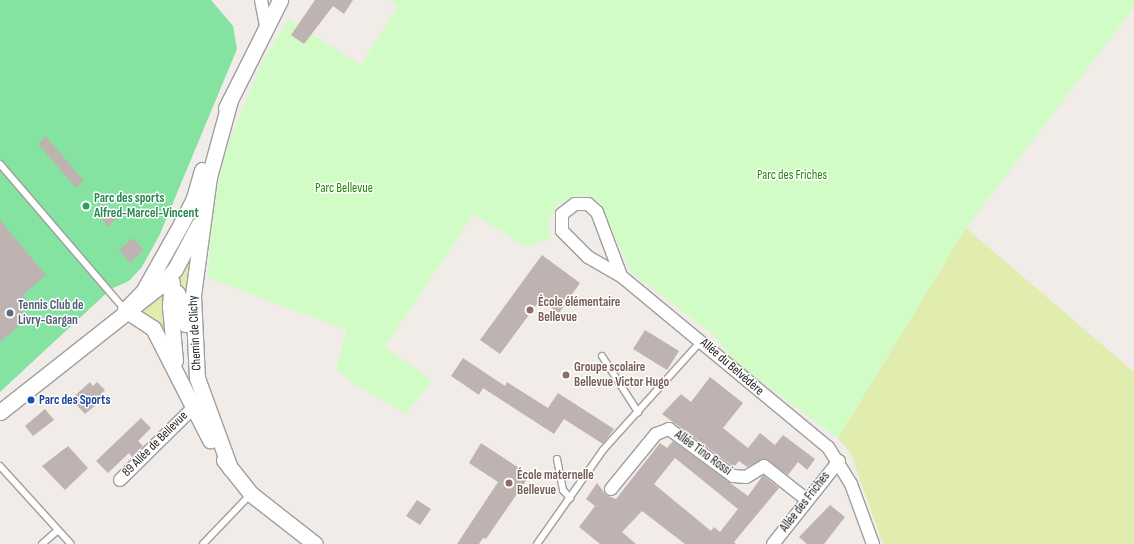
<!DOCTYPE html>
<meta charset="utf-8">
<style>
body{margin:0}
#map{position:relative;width:1134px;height:544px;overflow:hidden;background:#f2ece9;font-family:"Sofia Sans Condensed",sans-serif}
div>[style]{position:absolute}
.grass>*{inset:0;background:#e0edae}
.park>*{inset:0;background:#d2fcc6}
.pitch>*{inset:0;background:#85e3a2}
.building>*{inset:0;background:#bfb3b1}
.roads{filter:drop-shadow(1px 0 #9f9f9f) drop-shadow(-1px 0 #9f9f9f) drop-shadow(0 1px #9f9f9f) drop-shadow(0 -1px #9f9f9f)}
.service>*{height:6px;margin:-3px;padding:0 3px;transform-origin:3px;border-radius:3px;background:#fff}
.minor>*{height:12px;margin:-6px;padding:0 6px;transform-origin:6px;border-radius:6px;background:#fff}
.tertiary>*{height:15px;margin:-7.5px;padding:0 7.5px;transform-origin:7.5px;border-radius:7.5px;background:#fff}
.dots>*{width:11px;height:11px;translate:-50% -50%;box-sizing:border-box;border:2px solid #fff;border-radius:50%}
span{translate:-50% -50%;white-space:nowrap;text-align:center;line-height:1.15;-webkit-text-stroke:3px #fff;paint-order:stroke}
.park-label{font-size:13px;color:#248808}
.leisure-label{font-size:13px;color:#27864d;font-weight:700}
.left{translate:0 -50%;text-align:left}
.education-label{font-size:13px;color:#785e54;font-weight:700}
.service-label{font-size:13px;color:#4e5e75;font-weight:700}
.street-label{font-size:13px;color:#222}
.transit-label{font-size:13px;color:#164399;font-weight:700}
</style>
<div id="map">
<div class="grass">
<div style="clip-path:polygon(966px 228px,1134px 372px,1134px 544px,883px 544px,851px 454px,838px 438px)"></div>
<div style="clip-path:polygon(183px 260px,190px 262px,189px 300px,175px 287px)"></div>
<div style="clip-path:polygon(159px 293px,165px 296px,165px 343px,141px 313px,141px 307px)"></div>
</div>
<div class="park">
<div style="clip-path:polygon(391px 0,1134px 0,1134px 8px,966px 228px,838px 438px,739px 366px,712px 334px,632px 273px,599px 202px,581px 194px,559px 203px,547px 224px,552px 238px,525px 247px,474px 214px,385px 347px,432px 380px,406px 414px,355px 385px,336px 369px,346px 330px,208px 278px,212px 211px,227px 146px,260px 66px,288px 19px,361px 65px,398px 5px)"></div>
</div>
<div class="pitch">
<div style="clip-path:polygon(0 0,211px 0,233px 26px,237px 49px,160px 234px,142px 267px,129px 281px,111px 289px,0 392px)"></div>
</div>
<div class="building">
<div style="clip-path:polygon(315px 0,353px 0,344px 14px,333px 6px,304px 44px,291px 35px)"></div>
<div style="clip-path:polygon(46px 136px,84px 181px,76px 188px,38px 144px)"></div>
<div style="clip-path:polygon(103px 203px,116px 219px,108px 227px,95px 211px)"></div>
<div style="clip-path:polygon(0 220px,46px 275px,23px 295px,29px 304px,22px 310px,28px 318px,0 342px)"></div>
<div style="clip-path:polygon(133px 238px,144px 250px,130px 263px,119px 250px)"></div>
<div style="clip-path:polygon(542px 255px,580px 283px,559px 313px,540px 300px,500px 354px,480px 340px)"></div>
<div style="clip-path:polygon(645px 330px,679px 351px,667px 370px,633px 349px)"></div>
<div style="clip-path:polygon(463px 358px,505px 386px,507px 382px,548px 408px,558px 393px,614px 429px,603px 444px,564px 419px,554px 434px,483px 388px,479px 395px,451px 376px)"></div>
<div style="clip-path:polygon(710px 377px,743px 403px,723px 428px,748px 448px,760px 433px,775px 445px,783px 435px,815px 459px,807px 470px,798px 462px,788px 475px,764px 459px,747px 467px,739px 461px,734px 467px,662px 414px,681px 394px,691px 402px)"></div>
<div style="clip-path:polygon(90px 382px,93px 386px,97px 382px,105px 390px,101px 394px,104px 398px,85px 414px,71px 399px)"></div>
<div style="clip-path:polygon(45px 409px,54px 420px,33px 436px,25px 426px)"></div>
<div style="clip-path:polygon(141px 418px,151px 428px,138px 441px,143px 446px,132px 457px,129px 453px,108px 473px,96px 461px)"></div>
<div style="clip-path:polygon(evenodd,673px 441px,748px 496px,763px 475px,779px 488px,734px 542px,736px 544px,685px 544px,642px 511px,622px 532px,636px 544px,600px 544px,579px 527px,595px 506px,586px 499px,597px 483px,606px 495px,616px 499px,660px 443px,667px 448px,673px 441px,675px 458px,738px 509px,720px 532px,714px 527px,711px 531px,654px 484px,675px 458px)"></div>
<div style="clip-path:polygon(481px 443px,530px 475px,486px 539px,483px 538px,479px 544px,457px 544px,498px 482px,469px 463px)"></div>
<div style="clip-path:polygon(68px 446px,88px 468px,65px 490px,42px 466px)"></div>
<div style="clip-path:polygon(417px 500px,431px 509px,420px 525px,406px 516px)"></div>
<div style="clip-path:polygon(830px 505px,845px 517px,824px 544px,807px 544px,799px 537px)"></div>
</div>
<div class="roads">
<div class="service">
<div style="left:0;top:164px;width:192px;rotate:49.4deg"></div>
<div style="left:602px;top:356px;width:67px;rotate:57.3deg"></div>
<div style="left:557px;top:459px;width:32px;rotate:79deg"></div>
<div style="left:563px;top:490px;width:11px;rotate:49deg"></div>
<div style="left:0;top:466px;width:105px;rotate:47.7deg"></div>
<div style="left:42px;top:544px;width:20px;rotate:-41deg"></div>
<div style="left:203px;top:544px;width:69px;rotate:-46.2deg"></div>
<div style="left:537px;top:544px;width:115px;rotate:-54.9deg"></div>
<div style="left:603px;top:450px;width:148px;rotate:-48deg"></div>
</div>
<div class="minor">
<div style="left:261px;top:0;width:25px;rotate:79deg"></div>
<div style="left:575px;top:204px;width:13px"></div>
<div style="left:588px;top:204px;width:12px;rotate:42deg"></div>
<div style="left:597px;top:212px;width:68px;rotate:69.4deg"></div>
<div style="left:621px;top:276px;width:38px;rotate:-150deg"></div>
<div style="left:588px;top:257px;width:37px;rotate:-135deg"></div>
<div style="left:562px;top:231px;width:17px;rotate:-90deg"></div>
<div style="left:562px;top:214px;width:16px;rotate:-38deg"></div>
<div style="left:621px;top:276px;width:268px;rotate:39.6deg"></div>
<div style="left:828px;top:447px;width:44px;rotate:58.1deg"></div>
<div style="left:851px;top:484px;width:64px;rotate:69.9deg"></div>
<div style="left:120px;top:480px;width:101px;rotate:-44.6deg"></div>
<div style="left:611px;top:489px;width:71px;rotate:-50.7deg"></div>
<div style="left:656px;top:434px;width:14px;rotate:-21deg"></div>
<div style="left:669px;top:429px;width:79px;rotate:36.3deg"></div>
<div style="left:733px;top:476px;width:13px;rotate:4deg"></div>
<div style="left:746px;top:477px;width:21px;rotate:-31deg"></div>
<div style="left:764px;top:466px;width:55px;rotate:38.3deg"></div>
<div style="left:773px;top:544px;width:106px;rotate:-51.5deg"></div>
</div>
<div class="tertiary">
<div style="left:226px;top:108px;width:121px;rotate:-63.4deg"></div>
<div style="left:172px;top:282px;width:24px;rotate:95deg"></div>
<div style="left:170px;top:306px;width:55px;rotate:84.8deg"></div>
<div style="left:153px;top:287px;width:9px;rotate:-18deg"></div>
<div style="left:162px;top:284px;width:17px;rotate:31deg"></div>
<div style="left:177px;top:293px;width:21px;rotate:67deg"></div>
<div style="left:185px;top:312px;width:12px;rotate:90deg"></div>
<div style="left:125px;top:310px;width:28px;rotate:-46deg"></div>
<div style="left:144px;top:290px;width:76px;rotate:-60.7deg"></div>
<div style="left:181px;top:224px;width:29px;rotate:-63deg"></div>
<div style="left:194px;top:198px;width:29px;rotate:-74deg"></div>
<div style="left:125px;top:310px;width:33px;rotate:33deg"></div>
<div style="left:153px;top:328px;width:126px;rotate:63deg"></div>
<div style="left:0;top:412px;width:206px;rotate:-38.3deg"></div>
<div style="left:162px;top:284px;width:20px;rotate:-49deg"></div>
<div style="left:175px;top:269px;width:51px;rotate:-61.9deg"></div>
<div style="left:224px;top:460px;width:43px;rotate:51.5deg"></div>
<div style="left:251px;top:494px;width:81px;rotate:38deg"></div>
<div style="left:230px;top:468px;width:96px;rotate:-110.1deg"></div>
<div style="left:197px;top:378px;width:83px;rotate:-92.8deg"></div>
<div style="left:193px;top:295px;width:119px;rotate:-82.3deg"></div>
<div style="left:209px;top:177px;width:80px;rotate:-74.7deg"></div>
</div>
</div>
<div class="dots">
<div style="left:86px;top:206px;background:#2e9e5b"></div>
<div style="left:530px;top:310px;background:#8d6e63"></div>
<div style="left:10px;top:313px;background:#5c6f8a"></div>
<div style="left:566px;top:375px;background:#8d6e63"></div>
<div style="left:31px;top:400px;background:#1a4fb4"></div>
<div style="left:509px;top:483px;background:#8d6e63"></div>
</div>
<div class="park-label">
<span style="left:792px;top:175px">Parc des Friches</span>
<span style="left:344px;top:188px">Parc Bellevue</span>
</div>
<div class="leisure-label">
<span class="left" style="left:94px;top:206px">Parc des sports<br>Alfred-Marcel-Vincent</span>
</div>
<div class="education-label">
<span class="left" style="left:538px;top:310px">École élémentaire<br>Bellevue</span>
<span class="left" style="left:574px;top:375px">Groupe scolaire<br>Bellevue Victor Hugo</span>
<span class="left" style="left:517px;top:483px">École maternelle<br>Bellevue</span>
</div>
<div class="service-label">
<span class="left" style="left:18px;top:313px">Tennis Club de<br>Livry-Gargan</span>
</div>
<div class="street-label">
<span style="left:195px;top:333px;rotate:-93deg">Chemin de Clichy</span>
<span style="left:732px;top:367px;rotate:41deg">Allée du Belvédère</span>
<span style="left:155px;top:444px;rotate:-45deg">89 Allée de Bellevue</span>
<span style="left:703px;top:453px;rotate:36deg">Allée Tino Rossi</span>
<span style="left:805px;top:502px;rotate:-52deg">Allée des Friches</span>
</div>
<div class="transit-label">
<span class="left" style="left:39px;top:400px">Parc des Sports</span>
</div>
</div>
